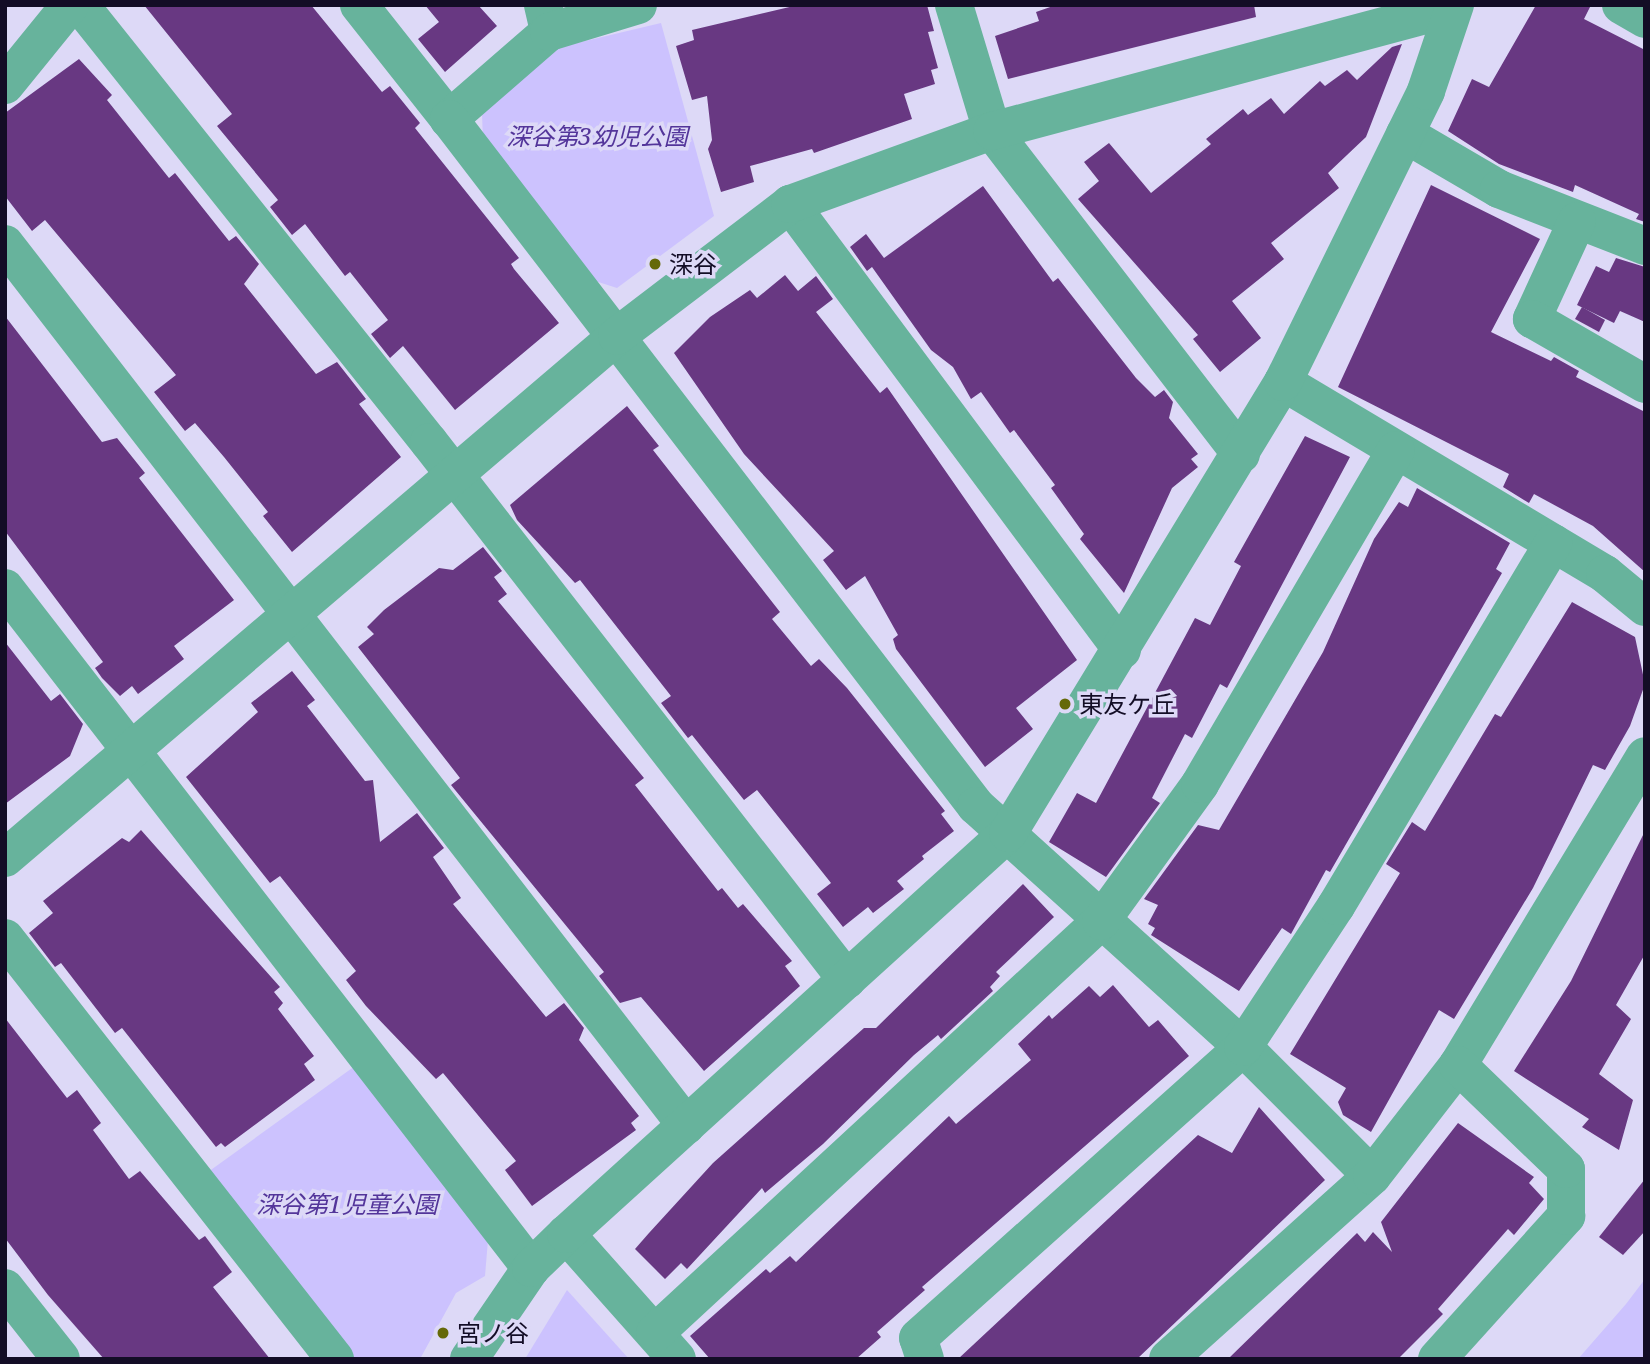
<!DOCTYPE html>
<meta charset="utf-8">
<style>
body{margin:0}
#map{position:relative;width:1650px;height:1364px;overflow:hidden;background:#ddd9f7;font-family:"Noto Serif","Noto Sans JP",serif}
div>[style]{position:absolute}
.green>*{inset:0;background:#ccc2fe}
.building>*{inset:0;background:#683882}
.minor>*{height:38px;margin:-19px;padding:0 19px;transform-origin:19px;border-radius:19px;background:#67b39c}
.dots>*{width:19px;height:19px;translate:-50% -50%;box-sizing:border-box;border:4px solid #ddd9f7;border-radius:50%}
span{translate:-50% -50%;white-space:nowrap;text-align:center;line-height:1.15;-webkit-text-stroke:7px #ddd9f7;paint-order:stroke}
.park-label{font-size:24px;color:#53359a;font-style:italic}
.poi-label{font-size:24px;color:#130d26}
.left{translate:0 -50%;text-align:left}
.frame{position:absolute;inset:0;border:7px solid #130d26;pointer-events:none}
</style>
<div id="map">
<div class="green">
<div style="clip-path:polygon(661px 23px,714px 216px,617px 288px,589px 279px,483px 140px,482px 114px,560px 47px)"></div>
<div style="clip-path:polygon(355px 1066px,488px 1240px,485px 1276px,456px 1293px,420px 1359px,351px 1359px,208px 1172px)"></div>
<div style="clip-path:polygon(1645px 1279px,1645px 1359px,1578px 1359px,1626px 1304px)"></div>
<div style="clip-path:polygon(567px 1290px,629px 1359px,525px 1359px)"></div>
</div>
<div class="building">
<div style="clip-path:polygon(144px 5px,311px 5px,382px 92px,390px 86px,420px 123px,415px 128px,519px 258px,511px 264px,514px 269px,559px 323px,455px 410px,403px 346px,390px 358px,371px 334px,388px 320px,350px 272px,345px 276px,305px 224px,292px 235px,270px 207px,278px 200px,217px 126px,232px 114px)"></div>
<div style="clip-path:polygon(425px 5px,478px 5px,497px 26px,445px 72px,418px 39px,439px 22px)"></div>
<div style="clip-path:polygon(798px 5px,927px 5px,934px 31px,928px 32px,938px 68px,931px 70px,935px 84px,904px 94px,912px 119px,814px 153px,812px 149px,750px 166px,754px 182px,721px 192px,708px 149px,712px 140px,707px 96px,692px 100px,676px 46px,694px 40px,692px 30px)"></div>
<div style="clip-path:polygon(1056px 5px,1254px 5px,1256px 17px,1008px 79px,995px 36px,1039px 21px,1036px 12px)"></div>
<div style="clip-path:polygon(1536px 5px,1591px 5px,1584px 19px,1645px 50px,1645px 222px,1636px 219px,1639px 214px,1575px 185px,1573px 192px,1499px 164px,1448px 131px,1472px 79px,1489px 87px)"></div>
<div style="clip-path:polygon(1402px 44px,1366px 137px,1328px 173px,1339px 188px,1271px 243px,1284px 259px,1232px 301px,1261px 338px,1220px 372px,1193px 339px,1198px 335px,1078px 199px,1099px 181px,1084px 162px,1109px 143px,1151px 193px,1211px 144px,1206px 139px,1243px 109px,1248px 115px,1271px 98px,1284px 114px,1320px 81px,1325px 86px,1347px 70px,1357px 80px,1392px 47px)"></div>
<div style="clip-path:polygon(79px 59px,112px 95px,107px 100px,169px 178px,175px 173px,229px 241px,236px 236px,259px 264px,244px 284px,316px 374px,337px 362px,366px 399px,359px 404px,401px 457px,292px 552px,263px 516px,268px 512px,224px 457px,195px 423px,185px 431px,154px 392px,176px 375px,45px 220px,32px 231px,5px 196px,5px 113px)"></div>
<div style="clip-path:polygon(1431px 185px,1540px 239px,1491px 332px,1551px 361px,1554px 357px,1579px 371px,1576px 377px,1645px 412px,1645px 572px,1593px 526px,1534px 494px,1529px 503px,1503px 487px,1509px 474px,1338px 387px)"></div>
<div style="clip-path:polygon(983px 186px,1053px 282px,1058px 278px,1136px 378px,1155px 397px,1164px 390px,1173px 402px,1169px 418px,1198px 454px,1191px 459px,1198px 467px,1172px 488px,1124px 593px,1080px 539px,1084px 534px,1051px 488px,1055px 485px,1014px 430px,1010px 433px,981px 392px,971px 399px,953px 367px,931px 350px,872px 267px,867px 271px,850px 247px,866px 234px,884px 258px)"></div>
<div style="clip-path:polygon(1616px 258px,1645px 267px,1645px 322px,1620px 311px,1614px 323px,1577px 305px,1596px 266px,1609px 272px)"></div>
<div style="clip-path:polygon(785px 275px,798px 291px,816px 276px,833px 299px,816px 312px,880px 393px,887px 387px,1077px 660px,1016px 708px,1033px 729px,985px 767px,896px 649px,893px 639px,898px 635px,865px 576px,846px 590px,823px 560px,834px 551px,744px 454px,674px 353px,710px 317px,750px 290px,757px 298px)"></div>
<div style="clip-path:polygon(1582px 307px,1605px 320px,1599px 332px,1575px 319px)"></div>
<div style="clip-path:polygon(5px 316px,102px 442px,117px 438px,145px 473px,139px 478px,234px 600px,174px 646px,184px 659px,138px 694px,132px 686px,120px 696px,102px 678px,95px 668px,103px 662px,5px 531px)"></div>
<div style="clip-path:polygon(627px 406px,659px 446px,653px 450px,780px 612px,772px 619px,811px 666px,819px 659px,847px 688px,945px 811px,941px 814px,954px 831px,922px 856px,924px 859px,897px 881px,904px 889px,873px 913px,868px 907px,843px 927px,817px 894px,831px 883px,757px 790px,744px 800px,692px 735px,688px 738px,661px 703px,671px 696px,580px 580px,575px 583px,517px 520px,510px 505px)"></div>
<div style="clip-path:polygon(1305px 436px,1350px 457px,1227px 688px,1220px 684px,1192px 738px,1185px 734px,1152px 798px,1160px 803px,1106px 877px,1049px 842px,1077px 793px,1096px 803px,1195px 618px,1210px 625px,1241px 566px,1234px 562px)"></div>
<div style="clip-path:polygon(1417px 488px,1510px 543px,1496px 569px,1502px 573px,1330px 872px,1326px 870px,1291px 934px,1282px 928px,1239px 991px,1151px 935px,1155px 928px,1148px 924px,1158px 905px,1144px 899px,1198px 825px,1219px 830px,1323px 652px,1374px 539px,1399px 502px,1408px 507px)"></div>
<div style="clip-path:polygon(483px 547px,502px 571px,494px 577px,507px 594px,498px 601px,644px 778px,635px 785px,718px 891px,722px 888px,738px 908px,743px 904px,792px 961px,785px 966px,800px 986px,704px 1071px,641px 997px,620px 1003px,599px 976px,604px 972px,451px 785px,460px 778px,358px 647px,374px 634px,367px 627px,384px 610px,439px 568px,453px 570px)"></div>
<div style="clip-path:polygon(1572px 602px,1635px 637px,1645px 684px,1630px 726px,1605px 770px,1593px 765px,1533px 888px,1454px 1019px,1439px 1010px,1371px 1132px,1343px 1115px,1338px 1102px,1346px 1088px,1290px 1054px,1400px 873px,1386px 864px,1412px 822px,1425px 831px,1495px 714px,1501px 717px)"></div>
<div style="clip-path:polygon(5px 642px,51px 701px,60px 694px,83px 724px,70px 756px,5px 804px)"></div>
<div style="clip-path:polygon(292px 671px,315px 700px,307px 706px,365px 781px,373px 780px,380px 842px,417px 813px,444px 848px,433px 857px,461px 898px,453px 904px,546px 1017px,564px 1003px,584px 1028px,579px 1040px,639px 1116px,631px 1123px,636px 1130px,532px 1206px,505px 1170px,516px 1161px,443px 1073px,436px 1079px,366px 1006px,346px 980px,356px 971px,280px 876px,270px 883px,186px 777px,258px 712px,251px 703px)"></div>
<div style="clip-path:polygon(141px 830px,280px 987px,274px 992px,283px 1003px,278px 1009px,314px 1056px,304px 1064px,315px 1080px,225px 1147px,221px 1143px,216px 1147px,122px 1028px,115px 1033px,61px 963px,55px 967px,29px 933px,53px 913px,43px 901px,122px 838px,129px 842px)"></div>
<div style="clip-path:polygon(1645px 831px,1645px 954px,1616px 1005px,1631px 1019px,1599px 1074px,1633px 1100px,1619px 1150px,1582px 1127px,1589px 1119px,1514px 1071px,1571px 981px)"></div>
<div style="clip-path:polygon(1023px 884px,1054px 917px,996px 972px,1000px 976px,990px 987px,993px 991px,941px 1039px,938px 1035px,914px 1055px,823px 1144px,765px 1193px,762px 1188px,687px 1269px,681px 1263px,665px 1279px,635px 1249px,649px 1233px,713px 1163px,864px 1028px,876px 1028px)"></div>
<div style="clip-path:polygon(1113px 985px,1149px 1027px,1158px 1020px,1189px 1056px,922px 1287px,925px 1290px,877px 1332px,881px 1337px,856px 1359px,710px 1359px,690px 1336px,766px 1269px,770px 1273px,790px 1256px,796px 1262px,949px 1116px,956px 1124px,1031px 1060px,1018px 1044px,1049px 1015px,1052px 1019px,1089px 986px,1100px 997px)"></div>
<div style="clip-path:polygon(5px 1018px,67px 1098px,77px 1090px,101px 1123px,93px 1130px,129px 1179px,140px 1171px,199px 1240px,205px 1236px,232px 1272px,213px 1287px,270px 1359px,104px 1359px,48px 1295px,5px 1238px)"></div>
<div style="clip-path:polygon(1259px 1107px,1325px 1180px,1137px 1359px,958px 1359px,1198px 1135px,1232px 1153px)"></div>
<div style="clip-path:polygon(1458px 1123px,1534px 1177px,1529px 1183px,1544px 1199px,1514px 1235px,1508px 1229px,1438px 1309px,1443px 1314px,1398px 1359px,1228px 1359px,1357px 1233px,1365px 1242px,1373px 1232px,1392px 1252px,1381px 1222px)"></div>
<div style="clip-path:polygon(1645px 1179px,1645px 1231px,1623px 1255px,1599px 1237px)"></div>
</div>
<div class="minor">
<div style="left:80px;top:5px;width:559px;rotate:51.39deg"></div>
<div style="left:429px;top:442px;width:681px;rotate:52.15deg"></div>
<div style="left:359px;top:5px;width:145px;rotate:51.7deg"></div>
<div style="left:543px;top:5px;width:28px;rotate:77deg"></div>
<div style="left:549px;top:32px;width:133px;rotate:139deg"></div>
<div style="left:449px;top:119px;width:866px;rotate:52.51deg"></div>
<div style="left:976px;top:806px;width:360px;rotate:42.1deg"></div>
<div style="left:1243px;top:1047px;width:182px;rotate:45deg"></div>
<div style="left:954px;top:5px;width:132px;rotate:73.2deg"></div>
<div style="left:992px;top:131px;width:408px;rotate:52.4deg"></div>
<div style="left:1621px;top:5px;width:28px;rotate:30deg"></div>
<div style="left:549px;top:32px;width:93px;rotate:-16.9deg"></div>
<div style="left:5px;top:85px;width:103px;rotate:-50.9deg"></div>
<div style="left:1405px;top:134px;width:109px;rotate:30.3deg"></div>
<div style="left:1499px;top:189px;width:157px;rotate:21.3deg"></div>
<div style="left:790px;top:204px;width:556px;rotate:53.34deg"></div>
<div style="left:1577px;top:221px;width:108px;rotate:114.7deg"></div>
<div style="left:1532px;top:319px;width:130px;rotate:29.9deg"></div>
<div style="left:5px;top:244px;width:1114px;rotate:52.3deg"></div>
<div style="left:1283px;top:382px;width:375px;rotate:30.8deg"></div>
<div style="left:1605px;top:574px;width:52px;rotate:39.5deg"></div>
<div style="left:5px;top:588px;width:860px;rotate:52.28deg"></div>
<div style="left:5px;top:858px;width:804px;rotate:-40.46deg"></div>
<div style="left:617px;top:336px;width:218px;rotate:-37.3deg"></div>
<div style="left:790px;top:204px;width:215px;rotate:-19.9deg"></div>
<div style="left:992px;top:131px;width:476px;rotate:-15deg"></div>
<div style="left:5px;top:938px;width:535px;rotate:51.91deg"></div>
<div style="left:566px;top:1234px;width:167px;rotate:48.4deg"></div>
<div style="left:5px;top:1288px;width:90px;rotate:51.7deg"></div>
<div style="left:655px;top:1333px;width:607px;rotate:-42.73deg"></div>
<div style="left:1101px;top:921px;width:169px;rotate:-54.1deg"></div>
<div style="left:1200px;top:784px;width:387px;rotate:-59.6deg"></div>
<div style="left:469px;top:1359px;width:110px;rotate:-55.7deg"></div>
<div style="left:531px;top:1268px;width:49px;rotate:-44.2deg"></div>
<div style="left:566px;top:1234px;width:597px;rotate:-42.22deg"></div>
<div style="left:1008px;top:833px;width:528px;rotate:-58.63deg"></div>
<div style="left:1283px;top:382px;width:324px;rotate:-63.8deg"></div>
<div style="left:1426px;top:91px;width:91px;rotate:-71.4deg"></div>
<div style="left:925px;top:1359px;width:22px;rotate:-108deg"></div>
<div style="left:918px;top:1338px;width:436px;rotate:-41.8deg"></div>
<div style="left:1243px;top:1047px;width:169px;rotate:-56.6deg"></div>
<div style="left:1336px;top:906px;width:423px;rotate:-59.1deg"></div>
<div style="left:1168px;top:1359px;width:274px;rotate:-41.9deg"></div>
<div style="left:1372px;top:1176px;width:140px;rotate:-52.2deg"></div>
<div style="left:1458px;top:1065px;width:361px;rotate:-58.8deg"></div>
<div style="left:1437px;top:1359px;width:193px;rotate:-47.9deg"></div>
<div style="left:1566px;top:1216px;width:47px;rotate:-90deg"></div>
<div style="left:1566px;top:1169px;width:150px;rotate:-136.1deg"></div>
</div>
<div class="dots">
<div style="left:655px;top:264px;background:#656908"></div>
<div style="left:1065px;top:704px;background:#656908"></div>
<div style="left:443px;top:1333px;background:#656908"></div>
</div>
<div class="park-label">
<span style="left:597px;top:136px">深谷第3幼児公園</span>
<span style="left:347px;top:1204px">深谷第1児童公園</span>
</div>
<div class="poi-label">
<span class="left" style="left:669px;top:264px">深谷</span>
<span class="left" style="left:1079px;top:704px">東友ケ丘</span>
<span class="left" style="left:457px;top:1333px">宮ノ谷</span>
</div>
<div class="frame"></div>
</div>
